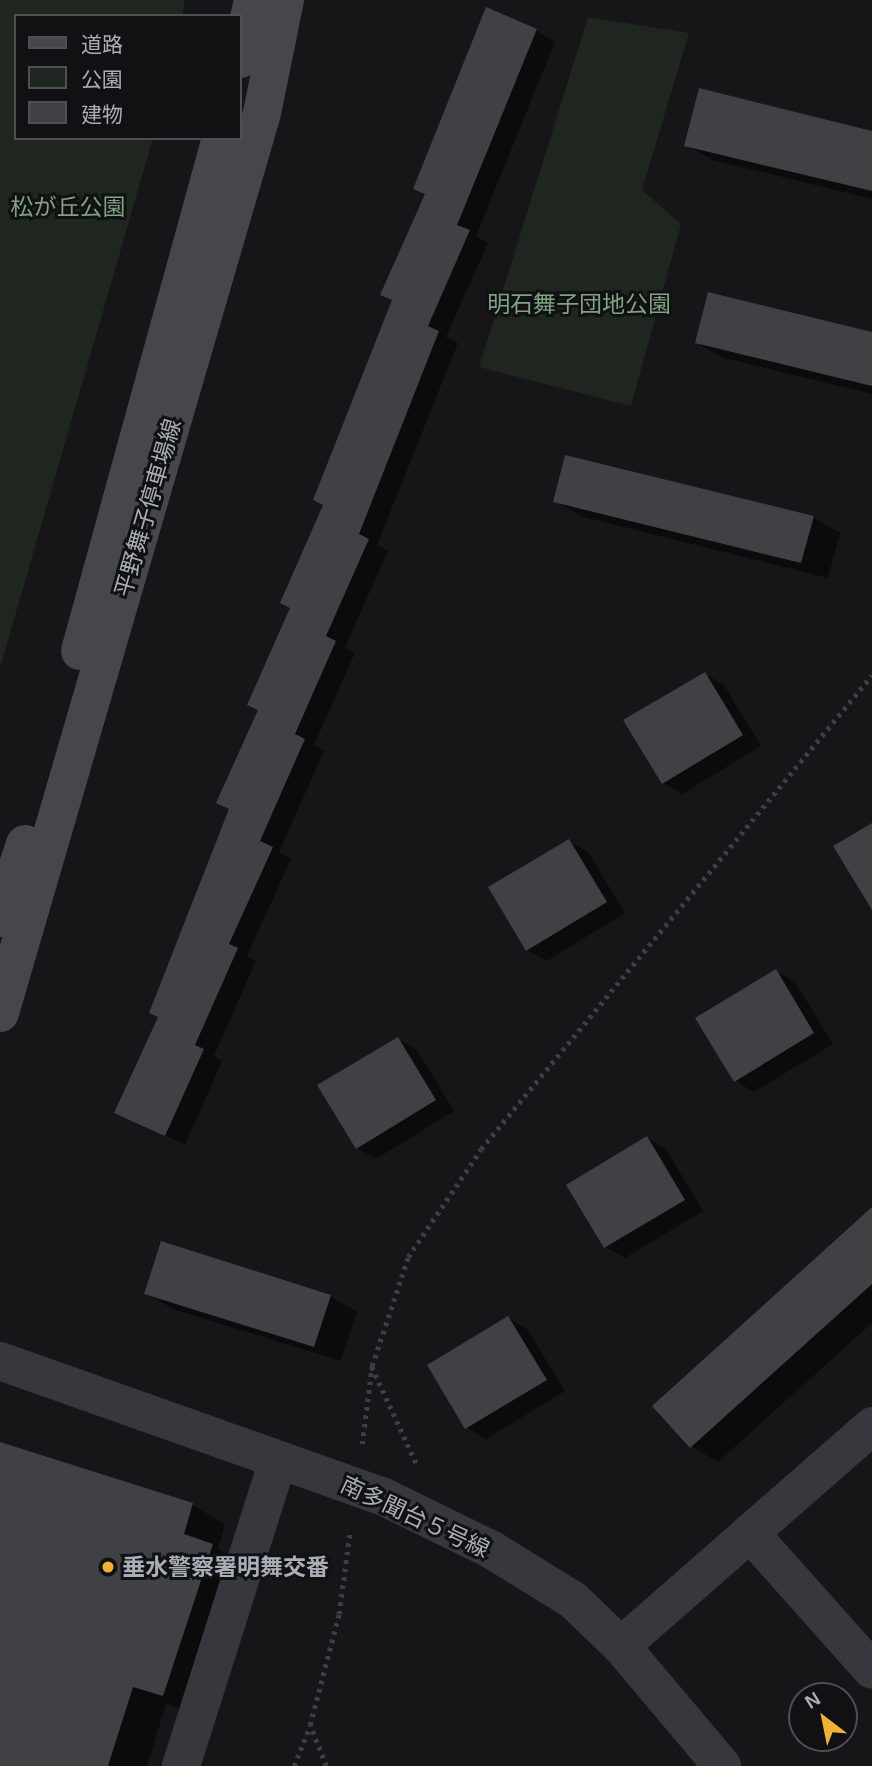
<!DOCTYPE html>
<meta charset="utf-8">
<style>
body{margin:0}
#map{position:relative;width:872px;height:1766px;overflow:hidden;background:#161618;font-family:Helvetica,"Noto Sans JP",sans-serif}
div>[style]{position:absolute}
.green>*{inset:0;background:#1e261f}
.shadow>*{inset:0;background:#0007}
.building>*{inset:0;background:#404145}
.path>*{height:4.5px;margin-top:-2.25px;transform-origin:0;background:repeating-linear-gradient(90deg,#3d3f44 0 3.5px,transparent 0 8.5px)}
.minor>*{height:38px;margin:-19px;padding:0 19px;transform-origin:19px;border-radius:19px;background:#37383d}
.tertiary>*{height:38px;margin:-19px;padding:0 19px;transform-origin:19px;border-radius:19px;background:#37383d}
.secondary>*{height:38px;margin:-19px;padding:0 19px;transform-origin:19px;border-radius:19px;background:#45474d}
.dots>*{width:19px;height:19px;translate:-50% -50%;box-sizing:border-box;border:4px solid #111113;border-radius:50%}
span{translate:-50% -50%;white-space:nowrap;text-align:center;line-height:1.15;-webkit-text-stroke:6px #111113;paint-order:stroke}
.park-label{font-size:23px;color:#7fa381}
.street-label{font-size:23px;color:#a8adb8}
.poi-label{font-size:23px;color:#a8adb8;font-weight:700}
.left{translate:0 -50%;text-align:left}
.legend{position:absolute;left:14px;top:14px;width:228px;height:126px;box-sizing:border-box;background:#111113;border:2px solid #4d4f55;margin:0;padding:9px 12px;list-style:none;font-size:21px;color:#a8adb8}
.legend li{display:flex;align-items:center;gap:14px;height:35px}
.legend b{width:35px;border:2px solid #4d4f55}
.north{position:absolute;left:788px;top:1682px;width:70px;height:70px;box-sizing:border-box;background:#111113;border:2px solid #4d4f55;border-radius:50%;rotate:328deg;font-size:19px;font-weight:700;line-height:28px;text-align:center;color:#a8adb8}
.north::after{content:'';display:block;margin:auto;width:24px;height:32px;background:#f2b134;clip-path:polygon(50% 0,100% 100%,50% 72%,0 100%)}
</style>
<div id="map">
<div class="green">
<div style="clip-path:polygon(0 0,185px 0,182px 16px,16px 16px,16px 138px,153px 138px,0 668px)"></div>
<div style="clip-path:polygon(588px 17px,689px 33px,642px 190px,681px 224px,631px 406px,479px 367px)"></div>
</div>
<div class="shadow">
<div style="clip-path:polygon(536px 30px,555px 42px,476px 236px,488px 243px,446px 337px,458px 343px,377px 545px,388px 551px,345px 647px,355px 653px,314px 745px,324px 751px,279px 852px,291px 859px,247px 956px,256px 961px,214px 1056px,222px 1061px,185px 1145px,117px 1113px,159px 1017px,231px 809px,427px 195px,415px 188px)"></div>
<div style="clip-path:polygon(872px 133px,872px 199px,713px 160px,686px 145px)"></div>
<div style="clip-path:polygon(872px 334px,872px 394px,724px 358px,697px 343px)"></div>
<div style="clip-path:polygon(556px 502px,813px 517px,840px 533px,828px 578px,583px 517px)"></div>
<div style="clip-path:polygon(705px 674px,724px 685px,761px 746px,682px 794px,663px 783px)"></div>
<div style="clip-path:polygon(569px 841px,588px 852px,625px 913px,547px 961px,527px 950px)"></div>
<div style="clip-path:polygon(776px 971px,795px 982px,833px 1044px,754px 1092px,735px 1081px)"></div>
<div style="clip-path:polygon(398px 1039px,417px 1050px,454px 1111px,376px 1159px,357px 1148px)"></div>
<div style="clip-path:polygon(647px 1138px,666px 1149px,703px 1211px,625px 1258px,605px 1247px)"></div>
<div style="clip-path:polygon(872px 1224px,872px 1323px,718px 1462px,691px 1446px)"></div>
<div style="clip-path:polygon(146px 1293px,330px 1296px,357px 1312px,341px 1361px,173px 1309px)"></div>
<div style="clip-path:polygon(508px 1318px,527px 1329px,565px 1391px,486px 1439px,467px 1428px)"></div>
<div style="clip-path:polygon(0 1444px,192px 1505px,225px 1524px,218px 1549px,245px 1564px,197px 1714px,166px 1704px,147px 1766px,0 1766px)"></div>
</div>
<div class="building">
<div style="clip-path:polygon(486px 7px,537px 29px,457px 225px,470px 230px,428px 326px,439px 331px,359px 534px,369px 539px,326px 636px,336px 641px,295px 734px,305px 739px,260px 841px,273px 847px,229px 944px,238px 948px,195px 1045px,204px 1049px,165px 1136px,114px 1113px,158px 1017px,149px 1013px,229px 809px,216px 803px,258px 710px,247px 705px,290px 608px,280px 603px,323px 505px,313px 500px,392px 300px,380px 295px,425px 194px,413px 189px)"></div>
<div style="clip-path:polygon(699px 88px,872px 131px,872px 191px,684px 146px)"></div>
<div style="clip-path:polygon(708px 292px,872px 332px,872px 386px,695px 343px)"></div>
<div style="clip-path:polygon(565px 455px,814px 516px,801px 563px,553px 502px)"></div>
<div style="clip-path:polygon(705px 672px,743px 735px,662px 784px,623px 720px)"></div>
<div style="clip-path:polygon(872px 823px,872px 910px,833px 846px)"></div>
<div style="clip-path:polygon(569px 839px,607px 902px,526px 951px,488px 887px)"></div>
<div style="clip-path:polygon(776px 969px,814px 1033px,734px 1082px,695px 1018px)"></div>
<div style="clip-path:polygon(398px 1037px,436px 1100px,356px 1149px,317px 1085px)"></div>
<div style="clip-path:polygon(647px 1136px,685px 1200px,604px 1248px,566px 1185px)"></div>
<div style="clip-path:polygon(872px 1207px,872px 1284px,690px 1448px,652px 1406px)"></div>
<div style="clip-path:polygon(161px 1241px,331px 1295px,314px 1347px,144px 1294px)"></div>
<div style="clip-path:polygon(508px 1316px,547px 1380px,465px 1429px,427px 1365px)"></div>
<div style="clip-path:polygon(0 1442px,193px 1503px,184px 1534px,213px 1544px,163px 1696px,133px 1687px,108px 1766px,0 1766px)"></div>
</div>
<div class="path">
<div style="left:372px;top:1367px;width:108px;rotate:65.3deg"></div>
<div style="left:362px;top:1444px;width:79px;rotate:-82.7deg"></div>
<div style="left:372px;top:1366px;width:115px;rotate:-71.7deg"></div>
<div style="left:408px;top:1257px;width:130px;rotate:-55.9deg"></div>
<div style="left:481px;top:1149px;width:614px;rotate:-50.48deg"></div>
<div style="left:294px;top:1766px;width:43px;rotate:-68.2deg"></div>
<div style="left:326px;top:1766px;width:44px;rotate:-111.3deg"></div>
<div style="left:310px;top:1725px;width:115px;rotate:-75.4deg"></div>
<div style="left:339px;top:1614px;width:85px;rotate:-82.5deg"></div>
</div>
<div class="minor">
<div style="left:750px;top:1533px;width:183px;rotate:48.3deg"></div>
<div style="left:621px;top:1646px;width:334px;rotate:-41.2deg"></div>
<div style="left:181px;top:1766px;width:321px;rotate:-72.4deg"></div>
</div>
<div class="tertiary">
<div style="left:0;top:1361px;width:407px;rotate:19.5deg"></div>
<div style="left:384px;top:1497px;width:120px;rotate:26.1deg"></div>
<div style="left:492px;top:1550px;width:95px;rotate:31.7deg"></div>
<div style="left:573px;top:1600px;width:66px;rotate:43.8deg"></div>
<div style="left:621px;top:1646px;width:157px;rotate:49.9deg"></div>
</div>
<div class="secondary">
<div style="left:240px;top:59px;width:60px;rotate:-77.6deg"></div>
<div style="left:80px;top:651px;width:532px;rotate:-74.63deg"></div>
<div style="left:0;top:918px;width:78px;rotate:-71.3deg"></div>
<div style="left:0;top:1013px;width:937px;rotate:-73.77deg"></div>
<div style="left:262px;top:113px;width:115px;rotate:-78.5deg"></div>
</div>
<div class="dots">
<div style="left:108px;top:1567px;background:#f2b134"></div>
</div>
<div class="park-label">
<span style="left:68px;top:207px">松が丘公園</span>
<span style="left:579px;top:304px">明石舞子団地公園</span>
</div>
<div class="street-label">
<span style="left:148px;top:508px;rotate:-74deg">平野舞子停車場線</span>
<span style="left:415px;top:1517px;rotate:25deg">南多聞台５号線</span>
</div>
<div class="poi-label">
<span class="left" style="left:122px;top:1567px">垂水警察署明舞交番</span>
</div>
<ul class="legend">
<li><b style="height:9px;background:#45474d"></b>道路</li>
<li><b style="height:19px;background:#1e261f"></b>公園</li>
<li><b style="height:19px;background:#404145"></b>建物</li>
</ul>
<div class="north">N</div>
</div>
